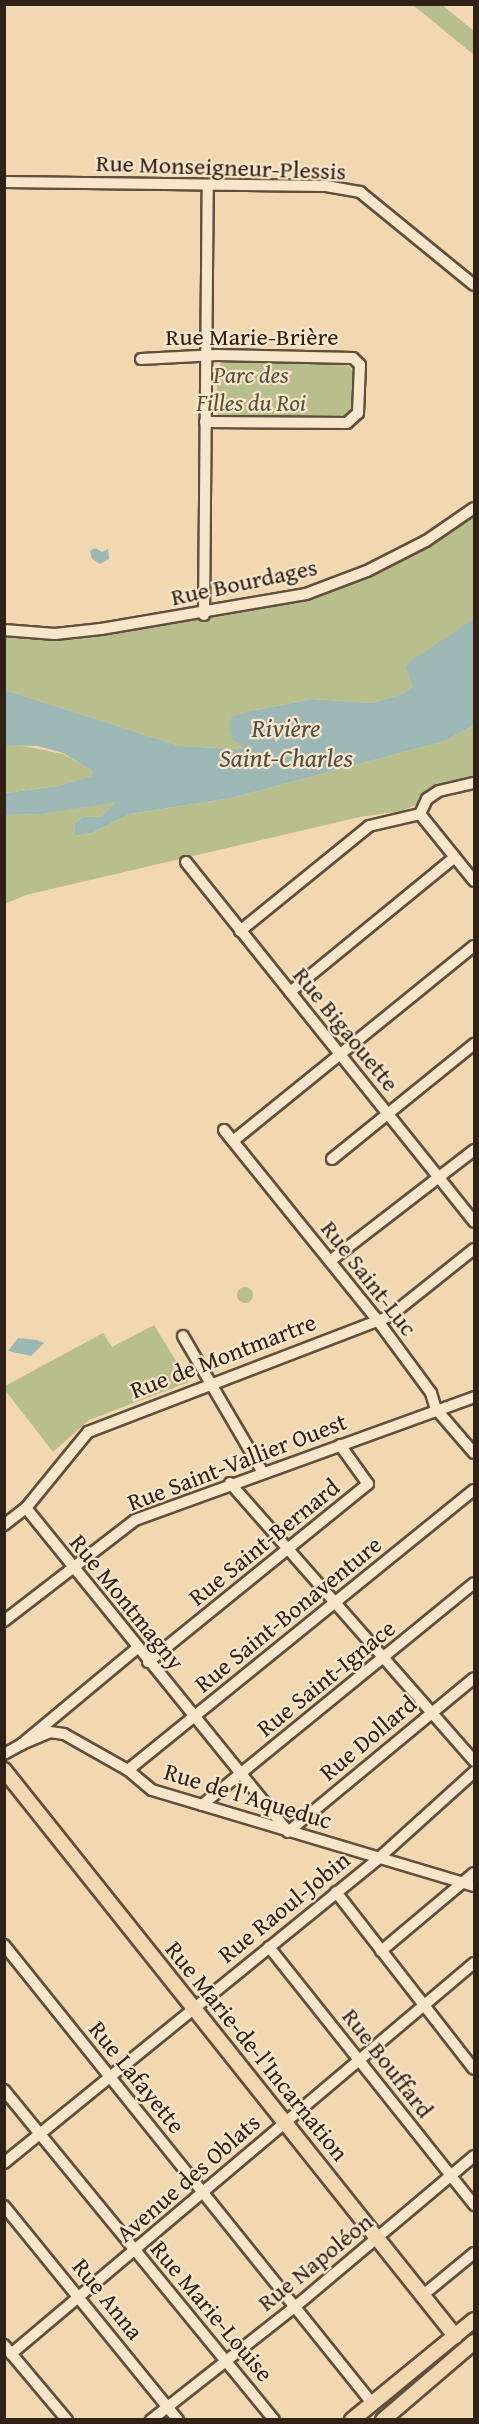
<!DOCTYPE html>
<meta charset="utf-8">
<style>
body{margin:0}
#map{position:relative;width:479px;height:2424px;overflow:hidden;background:#f2d8b1;font-family:"Gentium Book Plus",serif}
div>[style]{position:absolute}
.green>*{inset:0;background:#b9bf8c}
.round{border-radius:50%}
.water>*{inset:0;background:#9db8b4}
.roads{filter:drop-shadow(2px 0 #604f3c) drop-shadow(-2px 0 #604f3c) drop-shadow(0 2px #604f3c) drop-shadow(0 -2px #604f3c)}
.minor>*{height:10px;margin:-5px;padding:0 5px;transform-origin:5px;border-radius:5px;background:#f7e6cc}
.major>*{height:14px;margin:-7px;padding:0 7px;transform-origin:7px;border-radius:7px;background:#f2d8b1}
span{translate:-50% -50%;white-space:nowrap;text-align:center;line-height:1.15;-webkit-text-stroke:4.5px #f7e6cc;paint-order:stroke}
.street-label{font-size:24px;color:#2f2115}
.park-label{font-size:24px;color:#585039;font-style:italic}
.water-label{font-size:26px;color:#504e45;font-style:italic}
.frame{position:absolute;inset:0;border:6px solid #2f2115;pointer-events:none}
</style>
<div id="map">
<div class="green">
<div style="clip-path:polygon(413px 5px,442px 5px,474px 31px,474px 55px)"></div>
<div style="clip-path:polygon(222px 362px,342px 362px,351px 368px,355px 378px,352px 413px,344px 418px,218px 415px,216px 369px)"></div>
<div style="clip-path:polygon(474px 508px,474px 619px,406px 671px,412px 676px,413px 686px,402px 694px,372px 703px,312px 699px,245px 712px,245px 748px,236px 749px,180px 746px,5px 690px,5px 630px,32px 634px,238px 608px,367px 571px)"></div>
<div style="clip-path:polygon(474px 725px,474px 780px,402px 811px,360px 817px,26px 895px,5px 904px,4px 815px,43px 814px,117px 801px,100px 817px,83px 817px,75px 823px,75px 836px,92px 833px,130px 814px,232px 798px,445px 741px)"></div>
<div style="clip-path:polygon(14px 744px,63px 754px,94px 771px,93px 776px,58px 786px,5px 793px,4px 745px)"></div>
<div class="round" style="left:237px;top:1287px;width:16px;height:16px"></div>
<div style="clip-path:polygon(154px 1325px,189px 1382px,89px 1420px,53px 1452px,5px 1390px,5px 1386px,103px 1333px,112px 1347px)"></div>
</div>
<div class="water">
<div style="clip-path:polygon(95px 548px,102px 552px,108px 549px,109px 559px,100px 564px,92px 559px,90px 551px)"></div>
<div style="clip-path:polygon(474px 619px,474px 725px,445px 741px,232px 798px,130px 814px,92px 833px,75px 836px,75px 823px,83px 817px,100px 817px,116px 802px,43px 814px,5px 815px,5px 793px,58px 786px,92px 776px,93px 771px,63px 753px,38px 746px,5px 745px,5px 690px,180px 746px,236px 749px,244px 747px,232px 739px,229px 723px,232px 717px,245px 712px,312px 699px,372px 703px,402px 694px,413px 686px,405px 667px,412px 660px)"></div>
<div style="clip-path:polygon(18px 1338px,37px 1340px,44px 1343px,31px 1356px,8px 1351px)"></div>
</div>
<div class="roads">
<div class="minor">
<div style="left:4px;top:182px;width:322px;rotate:0.7deg"></div>
<div style="left:326px;top:186px;width:35px;rotate:10deg"></div>
<div style="left:360px;top:192px;width:147px;rotate:39.2deg"></div>
<div style="left:141px;top:359px;width:76px;rotate:-3deg"></div>
<div style="left:217px;top:355px;width:136px;rotate:1.3deg"></div>
<div style="left:353px;top:358px;width:10px;rotate:45deg"></div>
<div style="left:360px;top:365px;width:48px;rotate:92.4deg"></div>
<div style="left:358px;top:413px;width:15px;rotate:138deg"></div>
<div style="left:347px;top:423px;width:142px;rotate:-179.6deg"></div>
<div style="left:204px;top:615px;width:430px;rotate:-89.5deg"></div>
<div style="left:4px;top:630px;width:51px;rotate:4.5deg"></div>
<div style="left:55px;top:634px;width:46px;rotate:-6.2deg"></div>
<div style="left:101px;top:629px;width:208px;rotate:-9.7deg"></div>
<div style="left:306px;top:594px;width:65px;rotate:-20.7deg"></div>
<div style="left:367px;top:571px;width:66px;rotate:-27deg"></div>
<div style="left:426px;top:541px;width:58px;rotate:-34.5deg"></div>
<div style="left:420px;top:814px;width:86px;rotate:51.1deg"></div>
<div style="left:420px;top:814px;width:17px;rotate:-65deg"></div>
<div style="left:427px;top:799px;width:14px;rotate:-34deg"></div>
<div style="left:439px;top:791px;width:36px;rotate:-13deg"></div>
<div style="left:186px;top:862px;width:461px;rotate:51.3deg"></div>
<div style="left:240px;top:931px;width:166px;rotate:-39.1deg"></div>
<div style="left:369px;top:826px;width:52px;rotate:-13.2deg"></div>
<div style="left:290px;top:992px;width:213px;rotate:-39.3deg"></div>
<div style="left:224px;top:1130px;width:245px;rotate:51.1deg"></div>
<div style="left:378px;top:1321px;width:89px;rotate:53.6deg"></div>
<div style="left:431px;top:1393px;width:17px;rotate:73deg"></div>
<div style="left:436px;top:1409px;width:58px;rotate:49.2deg"></div>
<div style="left:233px;top:1141px;width:310px;rotate:-39deg"></div>
<div style="left:332px;top:1159px;width:183px;rotate:-39deg"></div>
<div style="left:330px;top:1261px;width:182px;rotate:-37.6deg"></div>
<div style="left:183px;top:1336px;width:159px;rotate:59.7deg"></div>
<div style="left:230px;top:1483px;width:370px;rotate:48.7deg"></div>
<div style="left:26px;top:1508px;width:416px;rotate:51deg"></div>
<div style="left:4px;top:1525px;width:28px;rotate:-38deg"></div>
<div style="left:26px;top:1508px;width:98px;rotate:-50.8deg"></div>
<div style="left:88px;top:1432px;width:324px;rotate:-21deg"></div>
<div style="left:390px;top:1316px;width:107px;rotate:-38.6deg"></div>
<div style="left:4px;top:1621px;width:165px;rotate:-37.6deg"></div>
<div style="left:135px;top:1520px;width:361px;rotate:-19.9deg"></div>
<div style="left:148px;top:1662px;width:283px;rotate:-39deg"></div>
<div style="left:368px;top:1484px;width:48px;rotate:-125.7deg"></div>
<div style="left:22px;top:1744px;width:30px;rotate:-23deg"></div>
<div style="left:50px;top:1732px;width:14px;rotate:8deg"></div>
<div style="left:64px;top:1734px;width:73px;rotate:29.4deg"></div>
<div style="left:128px;top:1770px;width:31px;rotate:40deg"></div>
<div style="left:152px;top:1790px;width:336px;rotate:16.6deg"></div>
<div style="left:4px;top:1754px;width:21px;rotate:-29deg"></div>
<div style="left:22px;top:1744px;width:148px;rotate:-39.8deg"></div>
<div style="left:128px;top:1770px;width:445px;rotate:-39deg"></div>
<div style="left:202px;top:1805px;width:351px;rotate:-39.2deg"></div>
<div style="left:288px;top:1832px;width:241px;rotate:-39.6deg"></div>
<div style="left:336px;top:1892px;width:224px;rotate:52.1deg"></div>
<div style="left:4px;top:1945px;width:588px;rotate:51.22deg"></div>
<div style="left:269px;top:1947px;width:330px;rotate:51.5deg"></div>
<div style="left:381px;top:1951px;width:121px;rotate:-40deg"></div>
<div style="left:4px;top:2090px;width:426px;rotate:50.7deg"></div>
<div style="left:4px;top:2163px;width:485px;rotate:-39.1deg"></div>
<div style="left:380px;top:1857px;width:127px;rotate:-42.1deg"></div>
<div style="left:4px;top:2206px;width:276px;rotate:50.9deg"></div>
<div style="left:423px;top:2295px;width:66px;rotate:-39.5deg"></div>
<div style="left:4px;top:2345px;width:98px;rotate:50deg"></div>
<div style="left:11px;top:2354px;width:606px;rotate:-40.18deg"></div>
<div style="left:151px;top:2420px;width:184px;rotate:-38.2deg"></div>
<div style="left:296px;top:2306px;width:233px;rotate:-40.1deg"></div>
</div>
<div class="major">
<div style="left:4px;top:1770px;width:724px;rotate:51.45deg"></div>
<div style="left:352px;top:2420px;width:158px;rotate:-39.3deg"></div>
<div style="left:383px;top:2420px;width:120px;rotate:-40.6deg"></div>
</div>
</div>
<div class="street-label">
<span style="left:221px;top:167px;rotate:2deg">Rue Monseigneur-Plessis</span>
<span style="left:252px;top:337px">Rue Marie-Brière</span>
<span style="left:244px;top:582px;rotate:-12deg">Rue Bourdages</span>
<span style="left:346px;top:1029px;rotate:51deg">Rue Bigaouette</span>
<span style="left:369px;top:1278px;rotate:52deg">Rue Saint-Luc</span>
<span style="left:223px;top:1356px;rotate:-21deg">Rue de Montmartre</span>
<span style="left:237px;top:1462px;rotate:-21deg">Rue Saint-Vallier Ouest</span>
<span style="left:264px;top:1542px;rotate:-39deg">Rue Saint-Bernard</span>
<span style="left:127px;top:1602px;rotate:51deg">Rue Montmagny</span>
<span style="left:288px;top:1614px;rotate:-39deg">Rue Saint-Bonaventure</span>
<span style="left:326px;top:1678px;rotate:-39deg">Rue Saint-Ignace</span>
<span style="left:368px;top:1738px;rotate:-40deg">Rue Dollard</span>
<span style="left:248px;top:1796px;rotate:17deg">Rue de l'Aqueduc</span>
<span style="left:284px;top:1907px;rotate:-39deg">Rue Raoul-Jobin</span>
<span style="left:257px;top:2051px;rotate:51deg">Rue Marie-de-l'Incarnation</span>
<span style="left:388px;top:2063px;rotate:52deg">Rue Bouffard</span>
<span style="left:137px;top:2077px;rotate:51deg">Rue Lafayette</span>
<span style="left:188px;top:2178px;rotate:-41deg">Avenue des Oblats</span>
<span style="left:315px;top:2262px;rotate:-39deg">Rue Napoléon</span>
<span style="left:108px;top:2299px;rotate:51deg">Rue Anna</span>
<span style="left:212px;top:2311px;rotate:50deg">Rue Marie-Louise</span>
</div>
<div class="park-label">
<span style="left:251px;top:389px">Parc des<br>Filles du Roi</span>
</div>
<div class="water-label">
<span style="left:286px;top:743px">Rivière<br>Saint-Charles</span>
</div>
<div class="frame"></div>
</div>
